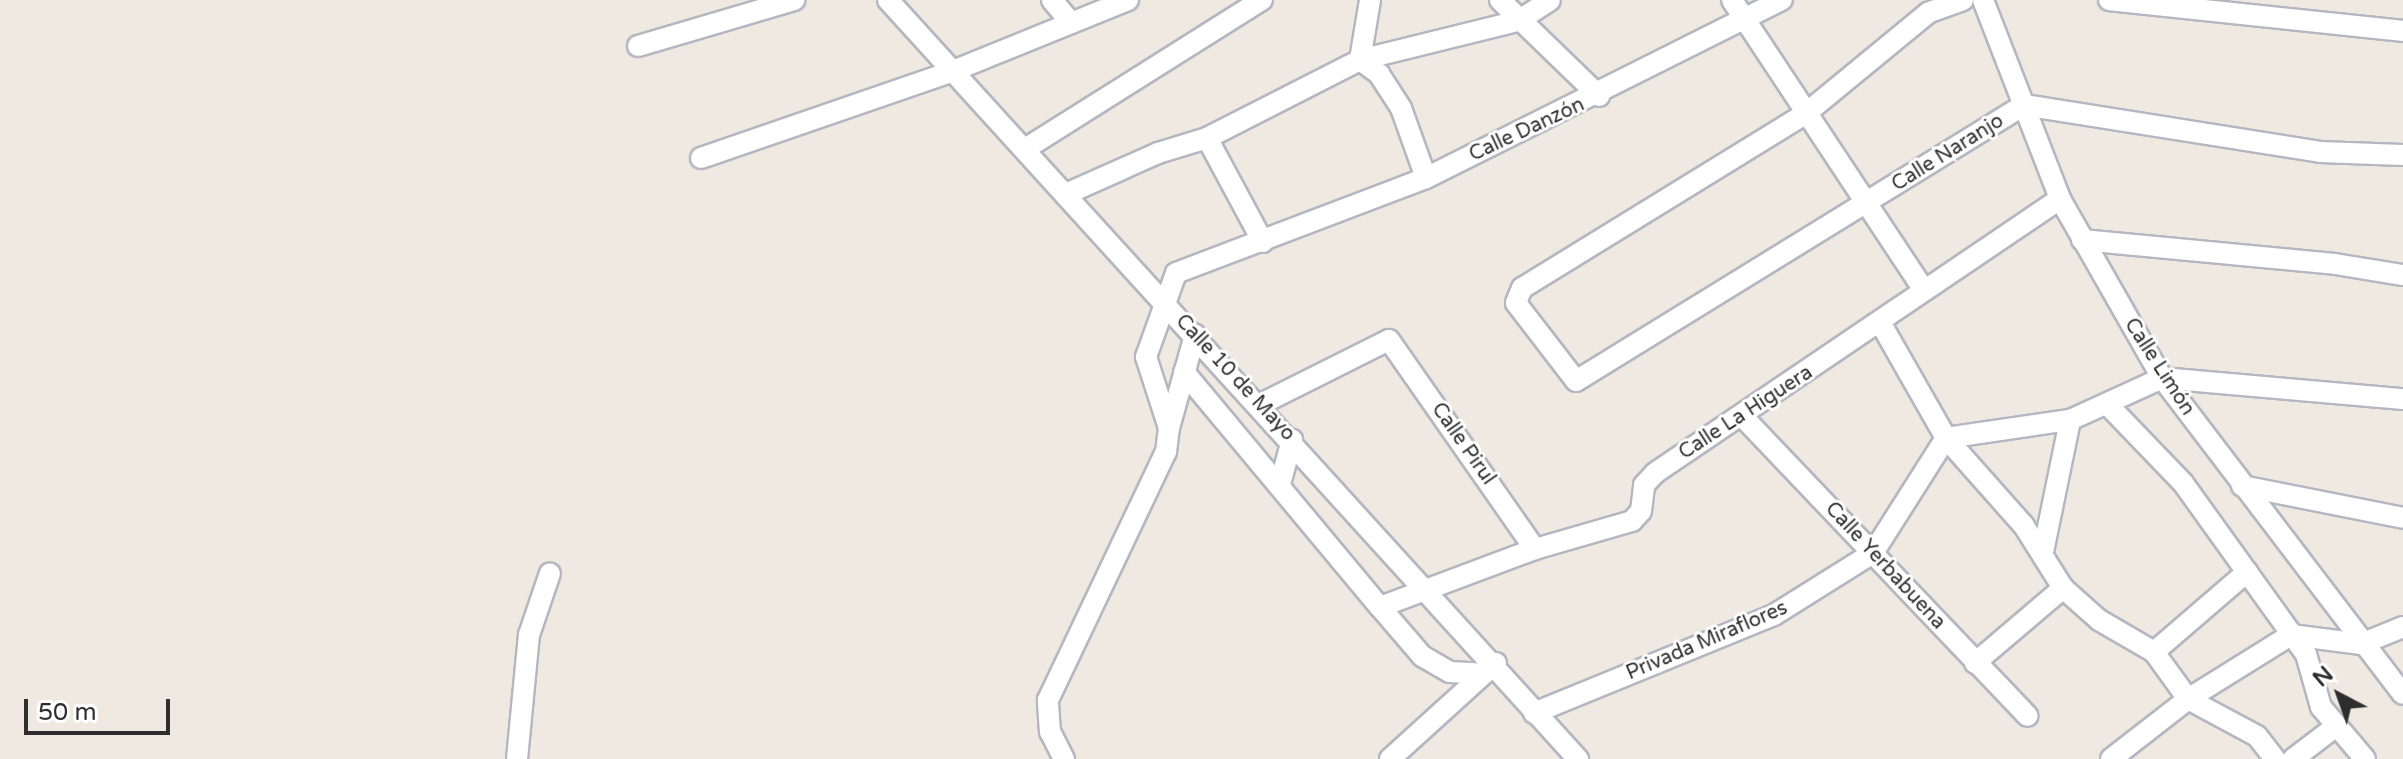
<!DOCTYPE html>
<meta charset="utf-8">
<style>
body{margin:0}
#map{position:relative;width:2403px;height:759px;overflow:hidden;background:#efe9e1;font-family:"Varela Round",sans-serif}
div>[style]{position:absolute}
.roads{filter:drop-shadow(2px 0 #b4b7c1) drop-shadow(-2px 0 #b4b7c1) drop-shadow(0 2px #b4b7c1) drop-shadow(0 -2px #b4b7c1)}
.minor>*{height:20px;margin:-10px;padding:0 10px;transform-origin:10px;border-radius:10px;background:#fff}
span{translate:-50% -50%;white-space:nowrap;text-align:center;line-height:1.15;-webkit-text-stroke:6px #fff;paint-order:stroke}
.street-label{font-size:20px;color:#2e2e2e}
.north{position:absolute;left:2299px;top:655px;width:80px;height:80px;-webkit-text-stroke:6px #fff;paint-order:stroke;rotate:319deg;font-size:22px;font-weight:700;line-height:32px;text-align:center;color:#2e2e2e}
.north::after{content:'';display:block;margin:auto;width:28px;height:36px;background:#2e2e2e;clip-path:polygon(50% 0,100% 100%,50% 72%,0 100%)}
.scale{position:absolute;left:24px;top:699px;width:146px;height:36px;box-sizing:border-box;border:4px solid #2e2e2e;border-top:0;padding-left:10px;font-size:24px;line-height:28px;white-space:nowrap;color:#2e2e2e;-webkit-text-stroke:6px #fff;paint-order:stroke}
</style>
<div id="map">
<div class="roads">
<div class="minor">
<div style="left:888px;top:0;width:1026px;rotate:47.73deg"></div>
<div style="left:1052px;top:0;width:30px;rotate:50deg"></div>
<div style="left:1500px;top:0;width:138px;rotate:44.1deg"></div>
<div style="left:1732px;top:0;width:346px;rotate:56.5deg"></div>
<div style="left:1963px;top:0;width:37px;rotate:160deg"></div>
<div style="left:1928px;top:13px;width:159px;rotate:140.6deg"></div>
<div style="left:1805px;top:114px;width:332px;rotate:148.4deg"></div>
<div style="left:1522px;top:288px;width:16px;rotate:112deg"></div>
<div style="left:1516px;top:303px;width:98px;rotate:52.4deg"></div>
<div style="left:1576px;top:381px;width:526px;rotate:-31.64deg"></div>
<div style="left:2024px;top:105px;width:300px;rotate:9deg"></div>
<div style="left:2320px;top:152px;width:83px;rotate:2.1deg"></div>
<div style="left:1983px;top:0;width:213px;rotate:68.8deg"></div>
<div style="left:2060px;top:199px;width:206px;rotate:60.3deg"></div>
<div style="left:2162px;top:378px;width:397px;rotate:52.7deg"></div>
<div style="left:2109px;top:0;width:296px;rotate:6deg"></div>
<div style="left:638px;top:46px;width:163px;rotate:-16.4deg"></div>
<div style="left:1360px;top:60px;width:24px;rotate:36deg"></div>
<div style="left:1379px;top:74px;width:40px;rotate:57.1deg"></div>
<div style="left:1401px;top:108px;width:74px;rotate:70.3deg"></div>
<div style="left:1360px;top:60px;width:61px;rotate:-80.5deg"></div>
<div style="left:1207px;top:138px;width:118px;rotate:61.7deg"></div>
<div style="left:1025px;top:149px;width:280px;rotate:-32.2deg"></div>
<div style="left:701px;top:158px;width:267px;rotate:-19deg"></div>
<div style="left:953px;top:71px;width:189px;rotate:-22.1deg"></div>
<div style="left:1066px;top:194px;width:101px;rotate:-24deg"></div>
<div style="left:1158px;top:153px;width:51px;rotate:-17deg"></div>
<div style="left:1207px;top:138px;width:172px;rotate:-27deg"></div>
<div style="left:1360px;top:60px;width:163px;rotate:-13.9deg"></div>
<div style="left:1518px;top:21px;width:38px;rotate:-33deg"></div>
<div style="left:2082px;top:240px;width:254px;rotate:5.4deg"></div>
<div style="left:2335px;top:264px;width:69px;rotate:9.2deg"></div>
<div style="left:1881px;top:324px;width:131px;rotate:60.3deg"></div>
<div style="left:1946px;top:438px;width:118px;rotate:48.4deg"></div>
<div style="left:2024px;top:526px;width:73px;rotate:57.8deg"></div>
<div style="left:2063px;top:588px;width:48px;rotate:41.6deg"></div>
<div style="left:2099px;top:620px;width:64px;rotate:30.2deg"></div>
<div style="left:2154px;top:652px;width:58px;rotate:54.1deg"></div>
<div style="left:2188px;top:699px;width:78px;rotate:28.2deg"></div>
<div style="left:2257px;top:736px;width:29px;rotate:52deg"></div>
<div style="left:1184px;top:372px;width:306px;rotate:50.2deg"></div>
<div style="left:1380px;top:607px;width:165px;rotate:-20.5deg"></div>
<div style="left:1535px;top:549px;width:101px;rotate:-16.1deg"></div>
<div style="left:1632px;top:521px;width:13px;rotate:-48deg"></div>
<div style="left:1641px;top:511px;width:26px;rotate:-83deg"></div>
<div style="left:1644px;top:485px;width:16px;rotate:-47deg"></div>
<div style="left:1655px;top:473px;width:489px;rotate:-34.1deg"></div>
<div style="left:2107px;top:404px;width:110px;rotate:46.1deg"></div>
<div style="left:2183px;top:483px;width:211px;rotate:54.3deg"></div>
<div style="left:2306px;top:654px;width:55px;rotate:74.2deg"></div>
<div style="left:2321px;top:707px;width:68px;rotate:49.8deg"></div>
<div style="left:1259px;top:405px;width:145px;rotate:-26.6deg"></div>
<div style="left:1389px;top:340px;width:255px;rotate:55.1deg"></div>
<div style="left:1742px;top:416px;width:414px;rotate:46.4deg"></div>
<div style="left:1169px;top:428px;width:97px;rotate:-74.4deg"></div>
<div style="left:1280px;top:484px;width:46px;rotate:-74.7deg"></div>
<div style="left:2242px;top:486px;width:164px;rotate:11.2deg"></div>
<div style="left:2043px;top:552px;width:135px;rotate:-78.4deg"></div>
<div style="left:1380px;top:607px;width:65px;rotate:49.4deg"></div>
<div style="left:1422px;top:656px;width:32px;rotate:30deg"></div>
<div style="left:1450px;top:672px;width:34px;rotate:3deg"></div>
<div style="left:2154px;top:652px;width:123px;rotate:-40.7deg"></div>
<div style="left:1975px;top:663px;width:116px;rotate:-40.4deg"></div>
<div style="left:1534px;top:713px;width:259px;rotate:-22.2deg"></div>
<div style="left:1774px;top:615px;width:117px;rotate:-32.1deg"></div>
<div style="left:1873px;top:553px;width:136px;rotate:-57.6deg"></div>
<div style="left:1946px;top:438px;width:125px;rotate:-8.3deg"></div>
<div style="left:2070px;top:420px;width:101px;rotate:-24.5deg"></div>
<div style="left:2162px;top:378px;width:242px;rotate:5deg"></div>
<div style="left:517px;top:759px;width:125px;rotate:-84.5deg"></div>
<div style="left:529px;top:635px;width:65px;rotate:-71.3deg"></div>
<div style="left:1064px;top:759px;width:30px;rotate:-117deg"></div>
<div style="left:1050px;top:732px;width:32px;rotate:-94deg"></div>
<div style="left:1048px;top:700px;width:275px;rotate:-64.6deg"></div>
<div style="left:1166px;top:452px;width:24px;rotate:-83deg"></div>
<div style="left:1169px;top:428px;width:75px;rotate:-107.9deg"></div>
<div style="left:1146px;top:357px;width:89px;rotate:-70.3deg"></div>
<div style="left:1176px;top:273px;width:267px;rotate:-20.8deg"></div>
<div style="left:1426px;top:178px;width:398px;rotate:-26.6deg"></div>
<div style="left:1390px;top:759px;width:143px;rotate:-42.2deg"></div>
<div style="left:2111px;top:759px;width:98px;rotate:-37.9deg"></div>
<div style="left:2188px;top:699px;width:121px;rotate:-31.9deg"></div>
<div style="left:2291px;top:635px;width:71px;rotate:7.3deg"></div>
<div style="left:2361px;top:644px;width:45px;rotate:-22deg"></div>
<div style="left:2293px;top:759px;width:53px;rotate:-37.3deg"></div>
</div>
</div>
<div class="street-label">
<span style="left:1527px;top:130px;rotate:-25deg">Calle Danzón</span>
<span style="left:1948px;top:153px;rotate:-32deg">Calle Naranjo</span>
<span style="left:2159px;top:367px;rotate:57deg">Calle Limón</span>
<span style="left:1235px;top:378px;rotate:47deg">Calle 10 de Mayo</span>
<span style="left:1746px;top:413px;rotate:-33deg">Calle La Higuera</span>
<span style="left:1463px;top:444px;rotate:55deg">Calle Pirul</span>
<span style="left:1885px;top:566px;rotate:47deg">Calle Yerbabuena</span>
<span style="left:1707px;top:641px;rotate:-23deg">Privada Miraflores</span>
</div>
<div class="north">N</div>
<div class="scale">50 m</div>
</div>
